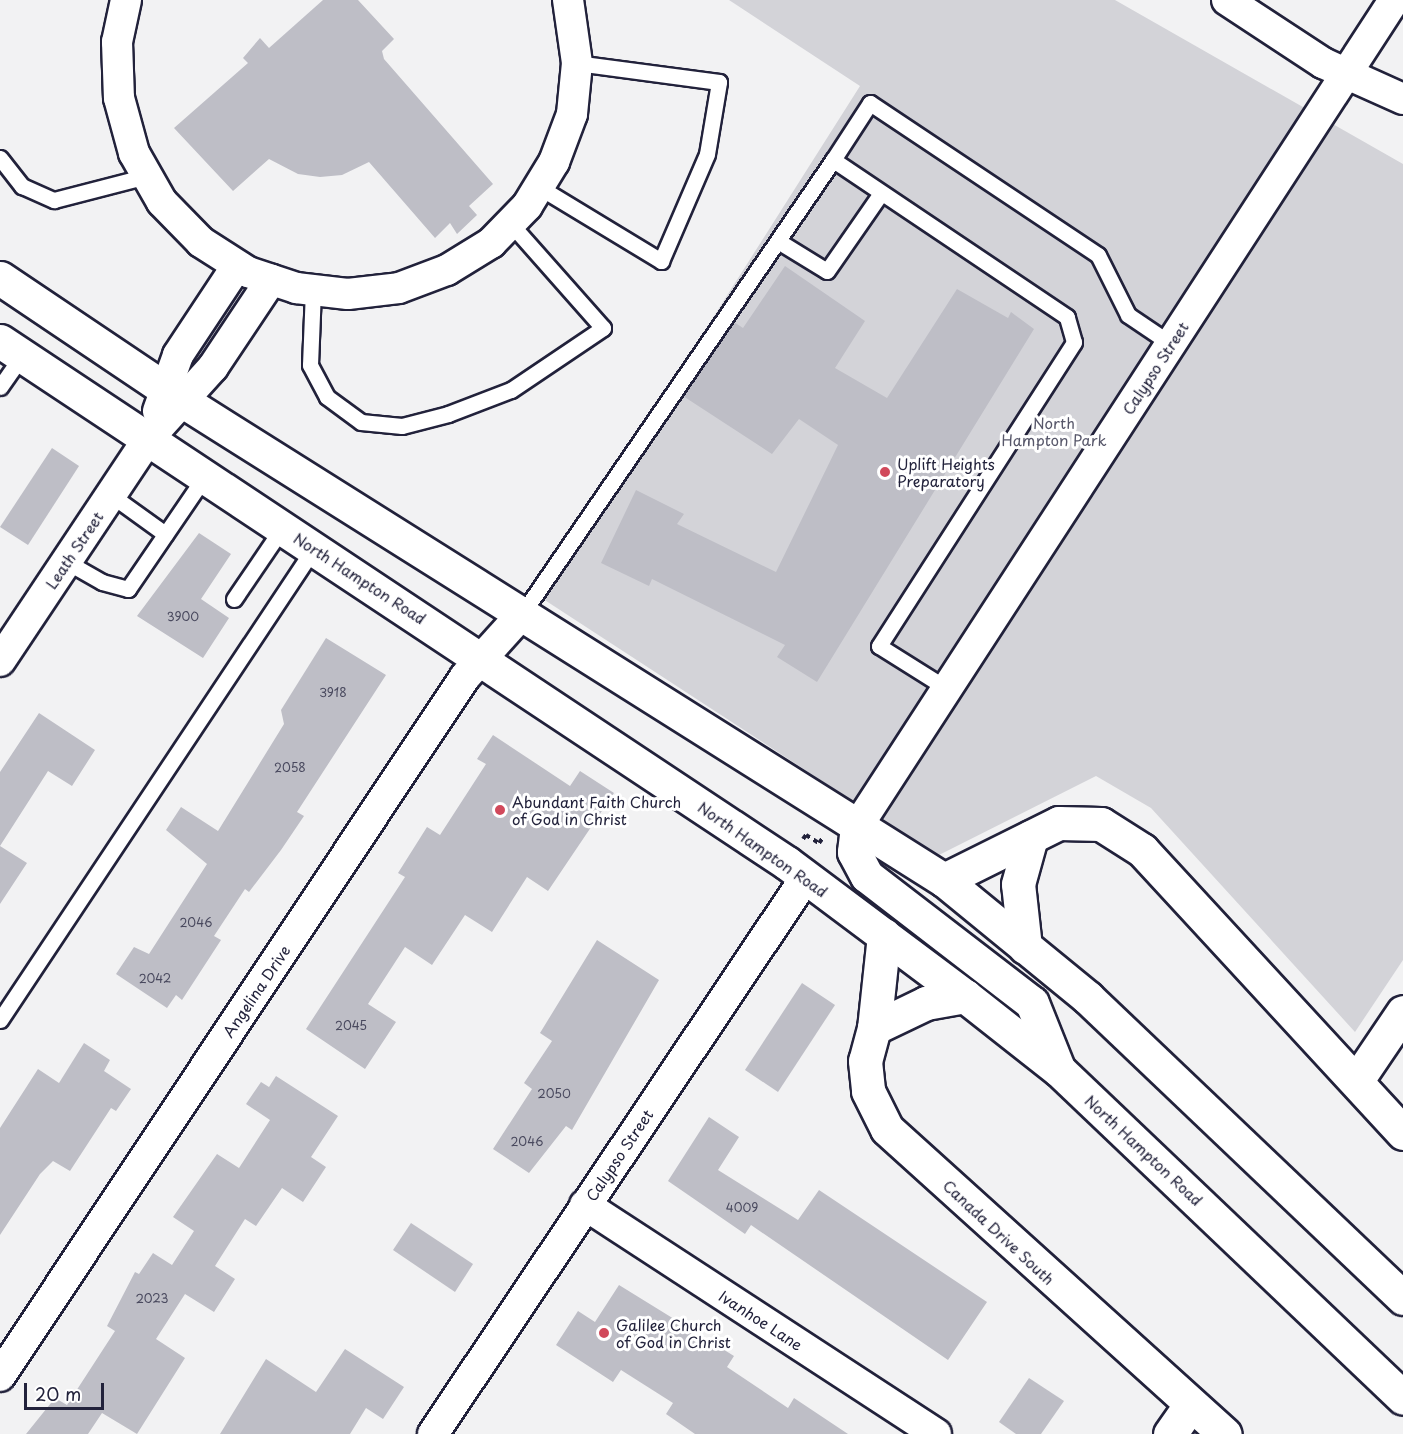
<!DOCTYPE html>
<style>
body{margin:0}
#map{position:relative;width:1403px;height:1434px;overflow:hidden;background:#f2f2f3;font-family:"Playpen Sans",sans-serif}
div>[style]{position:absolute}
.green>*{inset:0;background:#d3d3d8}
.building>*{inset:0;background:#bebec6}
.path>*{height:4px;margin-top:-2px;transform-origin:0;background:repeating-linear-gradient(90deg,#22223b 0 4.5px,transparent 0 9px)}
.roads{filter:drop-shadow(2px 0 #22223b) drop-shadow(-2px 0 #22223b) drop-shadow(0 2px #22223b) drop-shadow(0 -2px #22223b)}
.service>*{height:15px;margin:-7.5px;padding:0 7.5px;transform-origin:7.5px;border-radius:7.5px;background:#fff}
.minor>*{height:30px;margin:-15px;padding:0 15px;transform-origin:15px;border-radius:15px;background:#fff}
.tertiary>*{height:33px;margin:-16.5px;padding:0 16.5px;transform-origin:16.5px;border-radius:16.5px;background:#fff}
.secondary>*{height:33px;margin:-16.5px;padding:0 16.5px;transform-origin:16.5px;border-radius:16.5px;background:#fff}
.dots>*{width:16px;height:16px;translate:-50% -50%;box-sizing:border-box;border:3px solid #fff;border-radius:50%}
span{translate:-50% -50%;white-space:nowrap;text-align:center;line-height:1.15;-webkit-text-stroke:6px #fff;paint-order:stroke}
.number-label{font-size:12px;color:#49495e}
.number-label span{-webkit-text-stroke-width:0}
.street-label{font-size:15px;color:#22223b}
.park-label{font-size:15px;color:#57576a}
.poi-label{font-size:15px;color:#22223b}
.left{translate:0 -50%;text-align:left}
.scale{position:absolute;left:24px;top:1383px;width:80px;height:27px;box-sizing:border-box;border:3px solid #22223b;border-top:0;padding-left:8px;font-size:18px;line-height:21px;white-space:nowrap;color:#22223b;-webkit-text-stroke:4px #fff;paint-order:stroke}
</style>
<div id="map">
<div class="green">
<div style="clip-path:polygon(729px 0,1115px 0,1403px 164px,1403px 960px,1355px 1032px,1151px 808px,1096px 776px,937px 856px,537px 595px,860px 86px)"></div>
</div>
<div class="building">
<div style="clip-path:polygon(323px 0,358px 0,394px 39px,382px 51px,384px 59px,493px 184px,469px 206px,477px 215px,457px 234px,450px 223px,435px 238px,369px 162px,342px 175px,320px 177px,298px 174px,269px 159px,233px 191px,174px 128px,248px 63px,243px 58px,260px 38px,269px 48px)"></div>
<div style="clip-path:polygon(785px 266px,865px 321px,835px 368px,887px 398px,957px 289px,1008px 318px,1011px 312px,1034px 329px,817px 682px,777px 657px,785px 645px,652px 579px,649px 586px,601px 563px,636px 490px,684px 514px,677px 524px,776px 572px,838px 445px,799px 419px,772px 454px,683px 396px,734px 322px,743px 328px)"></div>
<div style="clip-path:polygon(52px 448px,79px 466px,28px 545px,0 527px)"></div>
<div style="clip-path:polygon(199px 533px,231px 554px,201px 599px,229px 618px,203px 658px,137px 616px)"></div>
<div style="clip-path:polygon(326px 638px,386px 675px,297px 812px,304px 816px,281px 850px,249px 892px,245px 889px,214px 936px,221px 940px,182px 1000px,176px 995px,167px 1008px,116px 974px,134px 947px,149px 954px,207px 864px,166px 830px,181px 807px,218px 831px,284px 724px,281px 710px)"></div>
<div style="clip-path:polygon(39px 713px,95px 750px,72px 786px,48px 771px,0 846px,27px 863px,0 904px,0 772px)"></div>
<div style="clip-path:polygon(493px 735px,570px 786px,580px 771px,614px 793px,548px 891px,527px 877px,492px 932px,465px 915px,432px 965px,405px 947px,368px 1004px,396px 1022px,365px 1069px,306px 1029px,405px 877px,398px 873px,427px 827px,440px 835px,486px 764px,477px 759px)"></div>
<div style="clip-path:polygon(597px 940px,659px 980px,572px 1130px,566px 1126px,529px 1173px,493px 1149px,532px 1089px,524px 1083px,552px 1041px,540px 1033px)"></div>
<div style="clip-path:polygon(802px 983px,835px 1005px,778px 1092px,745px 1070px)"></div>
<div style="clip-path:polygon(84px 1043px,110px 1060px,104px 1071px,131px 1089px,116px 1111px,111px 1108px,70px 1171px,53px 1161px,40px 1174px,0 1235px,0 1128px,38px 1069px,59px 1083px)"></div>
<div style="clip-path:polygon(276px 1076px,338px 1116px,311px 1157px,326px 1167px,303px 1202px,282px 1188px,256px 1226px,245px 1219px,215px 1266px,235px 1279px,214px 1312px,185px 1294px,156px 1339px,185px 1358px,137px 1434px,102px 1413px,88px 1434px,26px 1434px,55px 1398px,67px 1405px,115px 1331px,107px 1326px,135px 1272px,139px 1274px,153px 1253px,172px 1265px,194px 1231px,173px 1217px,217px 1154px,239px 1168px,270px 1120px,246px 1104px,261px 1082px,269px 1087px)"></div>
<div style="clip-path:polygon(709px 1117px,739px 1137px,718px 1170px,798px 1220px,819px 1190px,987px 1302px,948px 1360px,751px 1225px,745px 1234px,668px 1181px)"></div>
<div style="clip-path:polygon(411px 1223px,473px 1264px,455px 1292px,393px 1250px)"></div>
<div style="clip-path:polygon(619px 1285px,734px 1356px,727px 1367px,788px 1408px,794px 1398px,848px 1434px,695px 1434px,666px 1414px,673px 1403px,621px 1370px,613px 1382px,556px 1345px,578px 1311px,595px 1322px)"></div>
<div style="clip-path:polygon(345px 1349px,404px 1387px,383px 1419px,366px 1408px,350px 1434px,220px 1434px,266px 1359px,316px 1392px)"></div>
<div style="clip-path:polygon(1029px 1378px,1064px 1401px,1041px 1434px,1016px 1434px,999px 1422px)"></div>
</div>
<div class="path">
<div style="left:803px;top:839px;width:5px;rotate:-53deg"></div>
<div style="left:806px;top:835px;width:15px;rotate:32deg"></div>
<div style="left:819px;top:843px;width:5px;rotate:-53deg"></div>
</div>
<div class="roads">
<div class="service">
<div style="left:0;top:158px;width:36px;rotate:52deg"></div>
<div style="left:22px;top:186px;width:35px;rotate:24deg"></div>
<div style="left:54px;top:200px;width:96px;rotate:-14.5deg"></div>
<div style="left:539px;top:187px;width:143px;rotate:31.2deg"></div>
<div style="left:661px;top:261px;width:116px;rotate:-66.7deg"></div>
<div style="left:707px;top:154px;width:73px;rotate:-80.5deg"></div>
<div style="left:719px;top:82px;width:143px;rotate:-172.4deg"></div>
<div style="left:778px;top:241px;width:57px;rotate:31.5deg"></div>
<div style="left:827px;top:271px;width:95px;rotate:-55.3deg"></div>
<div style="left:313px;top:290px;width:75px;rotate:92.3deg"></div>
<div style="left:310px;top:365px;width:36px;rotate:62deg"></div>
<div style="left:327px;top:397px;width:42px;rotate:36.3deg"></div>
<div style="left:361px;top:422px;width:41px;rotate:5.6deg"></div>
<div style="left:402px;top:426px;width:48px;rotate:-14.6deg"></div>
<div style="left:448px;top:414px;width:67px;rotate:-20.9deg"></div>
<div style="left:511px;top:390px;width:111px;rotate:-34deg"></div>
<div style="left:603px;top:328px;width:140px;rotate:-131.5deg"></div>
<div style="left:0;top:387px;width:39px;rotate:-55deg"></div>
<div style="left:111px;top:495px;width:67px;rotate:35.8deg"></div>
<div style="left:67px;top:562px;width:40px;rotate:29.7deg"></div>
<div style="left:102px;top:582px;width:27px;rotate:15deg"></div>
<div style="left:128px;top:589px;width:137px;rotate:-55.7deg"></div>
<div style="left:234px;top:599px;width:87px;rotate:-55.8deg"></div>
<div style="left:522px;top:614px;width:550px;rotate:-55.59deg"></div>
<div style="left:946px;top:688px;width:79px;rotate:-147.9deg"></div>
<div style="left:879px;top:646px;width:361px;rotate:-57.3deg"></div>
<div style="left:1074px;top:342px;width:26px;rotate:-106deg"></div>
<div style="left:1067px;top:317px;width:282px;rotate:-146.1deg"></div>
<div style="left:833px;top:160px;width:68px;rotate:-57deg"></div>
<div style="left:870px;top:103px;width:274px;rotate:33.7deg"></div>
<div style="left:1098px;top:255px;width:67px;rotate:63.4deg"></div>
<div style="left:1128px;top:315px;width:52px;rotate:34deg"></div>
<div style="left:0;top:1020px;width:567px;rotate:-56.37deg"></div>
</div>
<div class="minor">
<div style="left:126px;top:0;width:43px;rotate:102.1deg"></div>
<div style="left:117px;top:42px;width:56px;rotate:88deg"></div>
<div style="left:119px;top:98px;width:57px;rotate:74.7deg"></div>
<div style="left:134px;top:153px;width:56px;rotate:60.3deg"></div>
<div style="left:162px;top:202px;width:56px;rotate:45.7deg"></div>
<div style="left:201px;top:242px;width:56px;rotate:32.6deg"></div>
<div style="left:248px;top:272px;width:51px;rotate:18.4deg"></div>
<div style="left:296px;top:288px;width:52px;rotate:6.6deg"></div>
<div style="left:348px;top:294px;width:51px;rotate:-6.7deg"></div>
<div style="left:399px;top:288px;width:51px;rotate:-20.6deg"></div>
<div style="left:447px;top:270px;width:52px;rotate:-31.5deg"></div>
<div style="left:491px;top:243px;width:52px;rotate:-45.8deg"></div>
<div style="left:527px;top:206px;width:52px;rotate:-58.5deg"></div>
<div style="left:554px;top:162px;width:51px;rotate:-69.4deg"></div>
<div style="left:572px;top:114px;width:51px;rotate:-84.4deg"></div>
<div style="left:577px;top:63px;width:64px;rotate:-98.1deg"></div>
<div style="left:1227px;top:0;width:115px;rotate:33.3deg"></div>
<div style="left:1323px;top:63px;width:88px;rotate:24.2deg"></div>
<div style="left:158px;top:411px;width:59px;rotate:-70.3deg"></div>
<div style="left:178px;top:355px;width:107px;rotate:-56.5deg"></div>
<div style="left:0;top:661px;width:267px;rotate:-56.3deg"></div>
<div style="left:148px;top:439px;width:97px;rotate:-47.9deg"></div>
<div style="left:213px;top:367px;width:105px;rotate:-56.3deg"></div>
<div style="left:857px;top:827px;width:986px;rotate:-57deg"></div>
<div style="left:585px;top:1205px;width:419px;rotate:33.1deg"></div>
<div style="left:0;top:1376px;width:840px;rotate:-56.37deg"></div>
<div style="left:465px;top:677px;width:85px;rotate:-47.9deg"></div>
<div style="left:433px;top:1434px;width:670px;rotate:-56.19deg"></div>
</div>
<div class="tertiary">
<div style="left:944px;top:880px;width:128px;rotate:-26.4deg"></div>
<div style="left:1059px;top:823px;width:42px;rotate:1.4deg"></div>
<div style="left:1101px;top:824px;width:49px;rotate:32.4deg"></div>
<div style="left:1142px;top:850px;width:385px;rotate:47.3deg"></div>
<div style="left:884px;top:935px;width:94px;rotate:96.1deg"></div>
<div style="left:874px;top:1028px;width:34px;rotate:105deg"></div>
<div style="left:865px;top:1061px;width:30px;rotate:84deg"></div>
<div style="left:868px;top:1091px;width:42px;rotate:63.4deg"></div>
<div style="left:887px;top:1129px;width:455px;rotate:42.1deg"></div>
<div style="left:1025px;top:947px;width:63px;rotate:-96.3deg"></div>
<div style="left:1018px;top:884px;width:49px;rotate:-74.5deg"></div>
<div style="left:874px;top:1028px;width:58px;rotate:-25.7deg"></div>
<div style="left:926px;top:1003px;width:40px;rotate:-10deg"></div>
<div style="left:1357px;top:1080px;width:82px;rotate:-55.9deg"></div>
<div style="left:1170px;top:1434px;width:33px;rotate:-55deg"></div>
</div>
<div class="secondary">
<div style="left:0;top:278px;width:220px;rotate:33.9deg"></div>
<div style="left:183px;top:401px;width:899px;rotate:32.19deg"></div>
<div style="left:944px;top:880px;width:186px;rotate:39.3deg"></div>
<div style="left:1088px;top:998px;width:435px;rotate:43.6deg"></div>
<div style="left:0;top:341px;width:944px;rotate:33.56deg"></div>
<div style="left:787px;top:863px;width:222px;rotate:36.8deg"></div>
<div style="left:965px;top:996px;width:120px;rotate:38.2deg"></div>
<div style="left:1059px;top:1070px;width:475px;rotate:43.6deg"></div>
<div style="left:857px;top:827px;width:25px;rotate:97deg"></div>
<div style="left:854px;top:852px;width:27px;rotate:62deg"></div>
<div style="left:867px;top:876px;width:208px;rotate:37.6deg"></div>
<div style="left:1032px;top:1003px;width:70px;rotate:68.2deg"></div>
</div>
</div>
<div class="dots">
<div style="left:885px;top:472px;background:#d1495b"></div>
<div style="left:500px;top:810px;background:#d1495b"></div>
<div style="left:604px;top:1333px;background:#d1495b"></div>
</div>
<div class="number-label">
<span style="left:183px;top:617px">3900</span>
<span style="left:333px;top:693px">3918</span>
<span style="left:290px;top:768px">2058</span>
<span style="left:196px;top:923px">2046</span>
<span style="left:155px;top:979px">2042</span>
<span style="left:351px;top:1026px">2045</span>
<span style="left:554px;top:1094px">2050</span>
<span style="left:527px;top:1142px">2046</span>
<span style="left:742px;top:1208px">4009</span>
<span style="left:152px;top:1299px">2023</span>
</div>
<div class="street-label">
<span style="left:1155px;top:368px;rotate:-57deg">Calypso Street</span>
<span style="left:74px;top:550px;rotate:-56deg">Leath Street</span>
<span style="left:360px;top:578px;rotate:33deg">North Hampton Road</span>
<span style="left:763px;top:849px;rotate:35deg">North Hampton Road</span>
<span style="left:256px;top:991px;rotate:-56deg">Angelina Drive</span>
<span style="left:1144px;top:1150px;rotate:43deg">North Hampton Road</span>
<span style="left:619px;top:1155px;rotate:-56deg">Calypso Street</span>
<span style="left:999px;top:1232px;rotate:43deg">Canada Drive South</span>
<span style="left:761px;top:1320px;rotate:33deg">Ivanhoe Lane</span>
</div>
<div class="park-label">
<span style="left:1054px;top:431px">North<br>Hampton Park</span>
</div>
<div class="poi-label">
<span class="left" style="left:897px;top:472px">Uplift Heights<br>Preparatory</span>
<span class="left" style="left:512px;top:810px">Abundant Faith Church<br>of God in Christ</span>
<span class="left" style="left:616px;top:1333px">Galilee Church<br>of God in Christ</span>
</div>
<div class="scale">20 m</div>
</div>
